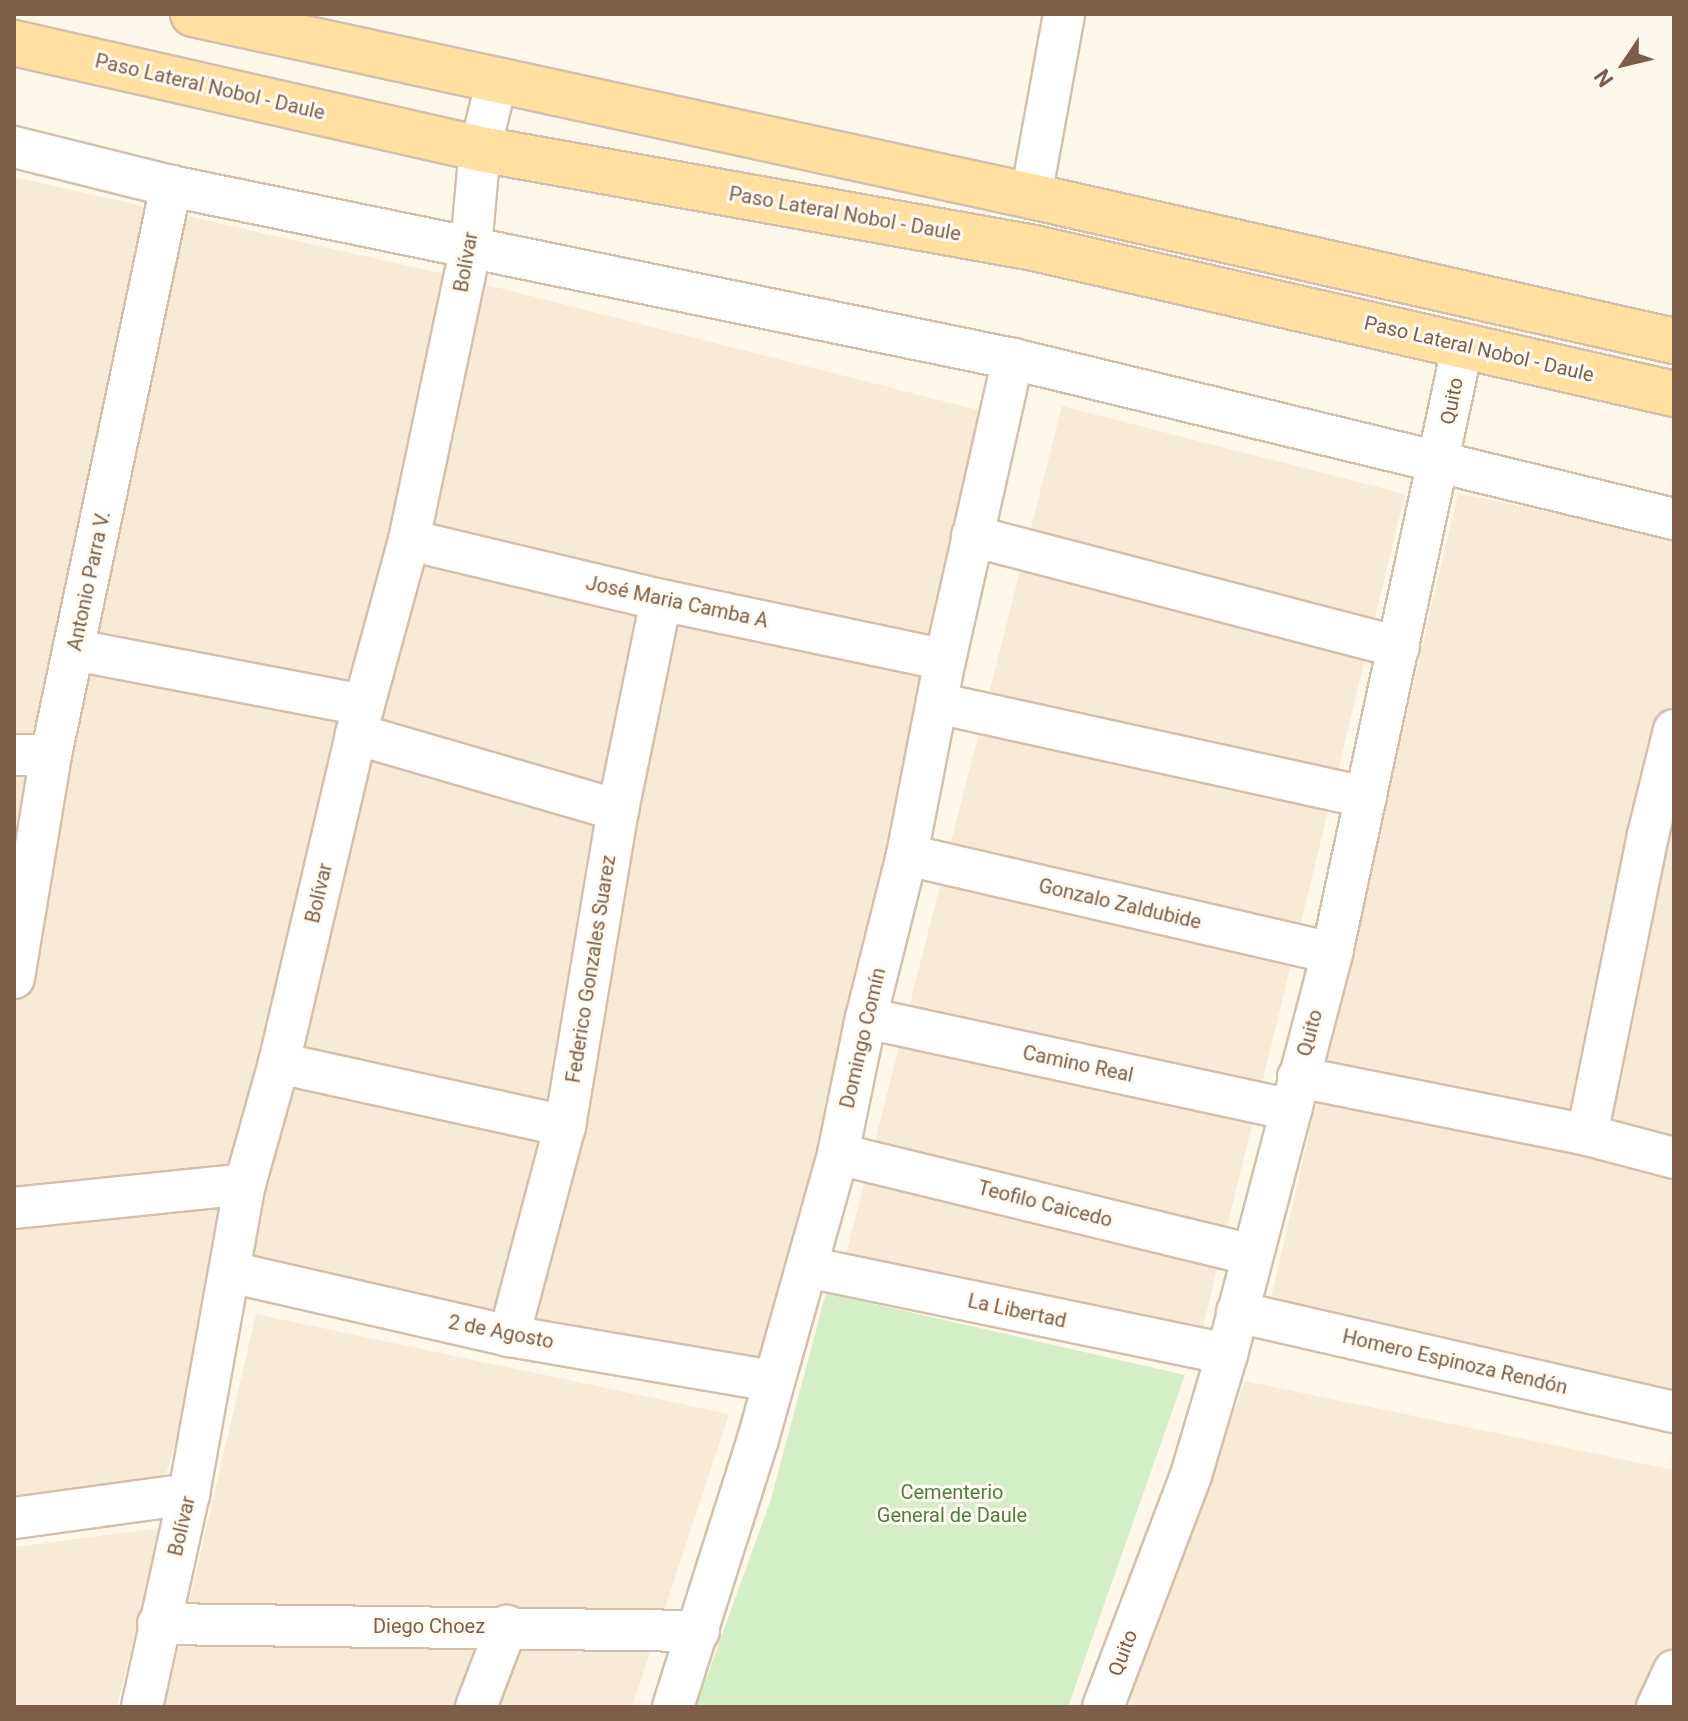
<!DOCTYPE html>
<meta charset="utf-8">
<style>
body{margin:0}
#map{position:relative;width:1688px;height:1721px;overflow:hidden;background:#fff7e9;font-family:Roboto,sans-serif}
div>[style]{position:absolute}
.residential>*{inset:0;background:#f7ead6}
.green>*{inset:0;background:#d4efc5}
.roads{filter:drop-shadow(2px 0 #d3bfac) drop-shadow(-2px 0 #d3bfac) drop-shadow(0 2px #d3bfac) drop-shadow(0 -2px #d3bfac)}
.minor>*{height:40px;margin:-20px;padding:0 20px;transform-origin:20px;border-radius:20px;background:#fff}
.major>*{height:44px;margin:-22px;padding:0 22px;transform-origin:22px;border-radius:22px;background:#ffe0a0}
span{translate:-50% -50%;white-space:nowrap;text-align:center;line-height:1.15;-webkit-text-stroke:6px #fffaf2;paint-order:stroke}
.street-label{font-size:20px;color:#7e5e48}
.park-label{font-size:20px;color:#4c7f3c}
.frame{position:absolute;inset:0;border:16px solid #7e5e48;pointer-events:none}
.north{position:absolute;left:1584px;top:24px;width:80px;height:80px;-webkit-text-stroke:6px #fffaf2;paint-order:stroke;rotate:235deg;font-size:22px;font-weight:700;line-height:32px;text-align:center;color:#7e5e48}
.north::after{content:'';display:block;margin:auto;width:28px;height:36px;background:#7e5e48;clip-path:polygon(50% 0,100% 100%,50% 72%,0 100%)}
</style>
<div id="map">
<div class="residential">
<div style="clip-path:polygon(14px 177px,444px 274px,990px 413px,764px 1380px,225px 1276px,162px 1487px,14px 1503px)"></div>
<div style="clip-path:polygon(1062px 406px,1405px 494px,1198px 1347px,844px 1263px)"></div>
<div style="clip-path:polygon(1458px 493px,1674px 539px,1674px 1405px,1270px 1302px)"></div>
<div style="clip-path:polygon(256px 1314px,729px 1414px,632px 1707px,165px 1707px)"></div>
<div style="clip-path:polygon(1245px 1381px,1674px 1470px,1674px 1707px,1127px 1707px)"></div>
<div style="clip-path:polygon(160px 1528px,117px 1707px,14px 1707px,14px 1547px)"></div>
</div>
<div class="green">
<div style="clip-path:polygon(826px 1293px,1185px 1375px,1068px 1707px,696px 1707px,771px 1499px)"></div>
</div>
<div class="roads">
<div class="minor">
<div style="left:14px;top:147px;width:162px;rotate:14deg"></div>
<div style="left:171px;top:186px;width:860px;rotate:11.61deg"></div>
<div style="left:1013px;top:359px;width:680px;rotate:13.61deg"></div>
<div style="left:1031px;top:196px;width:185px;rotate:-79.7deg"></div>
<div style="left:972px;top:536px;width:441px;rotate:14.6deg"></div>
<div style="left:409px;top:540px;width:259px;rotate:13.4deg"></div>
<div style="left:661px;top:600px;width:290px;rotate:11.9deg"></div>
<div style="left:75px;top:650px;width:294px;rotate:10.8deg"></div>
<div style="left:937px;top:703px;width:439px;rotate:12.4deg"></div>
<div style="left:356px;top:734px;width:273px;rotate:16.2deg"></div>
<div style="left:14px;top:755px;width:37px"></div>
<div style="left:907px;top:855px;width:436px;rotate:13deg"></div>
<div style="left:14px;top:978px;width:226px;rotate:-80.6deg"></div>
<div style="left:51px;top:755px;width:582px;rotate:-78.09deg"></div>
<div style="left:866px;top:1018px;width:435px;rotate:12.2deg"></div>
<div style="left:279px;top:1063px;width:293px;rotate:12.4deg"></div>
<div style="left:1298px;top:1077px;width:295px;rotate:11.3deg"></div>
<div style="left:1587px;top:1135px;width:90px;rotate:14.8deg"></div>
<div style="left:1587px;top:1135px;width:306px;rotate:-78.5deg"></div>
<div style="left:1648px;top:835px;width:108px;rotate:-76.1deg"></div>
<div style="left:838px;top:1154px;width:426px;rotate:13.7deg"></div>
<div style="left:14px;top:1208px;width:232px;rotate:-5.9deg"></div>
<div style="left:807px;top:1267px;width:429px;rotate:11.7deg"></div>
<div style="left:230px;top:1272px;width:286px;rotate:12.9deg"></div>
<div style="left:509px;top:1336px;width:268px;rotate:9.7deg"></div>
<div style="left:1237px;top:1312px;width:448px;rotate:12.9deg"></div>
<div style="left:509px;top:1336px;width:217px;rotate:-75.1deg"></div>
<div style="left:565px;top:1126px;width:320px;rotate:-80.5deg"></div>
<div style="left:618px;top:810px;width:214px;rotate:-78.4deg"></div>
<div style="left:14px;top:1518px;width:177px;rotate:-7.8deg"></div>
<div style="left:158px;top:1624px;width:541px;rotate:0.74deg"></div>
<div style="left:142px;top:1707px;width:218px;rotate:-77.6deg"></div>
<div style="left:189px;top:1494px;width:315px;rotate:-79.8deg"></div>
<div style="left:245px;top:1184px;width:126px;rotate:-74.3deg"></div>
<div style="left:279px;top:1063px;width:338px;rotate:-76.8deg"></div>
<div style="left:356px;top:734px;width:201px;rotate:-74.7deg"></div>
<div style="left:409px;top:540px;width:299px;rotate:-78.1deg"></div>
<div style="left:471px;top:247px;width:98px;rotate:-84.8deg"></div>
<div style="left:480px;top:149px;width:71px;rotate:-76.2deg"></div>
<div style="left:476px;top:1707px;width:87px;rotate:-69.1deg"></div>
<div style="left:673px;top:1707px;width:281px;rotate:-72.4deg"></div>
<div style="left:758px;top:1439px;width:296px;rotate:-74.3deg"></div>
<div style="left:838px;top:1154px;width:139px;rotate:-78.4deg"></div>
<div style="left:866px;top:1018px;width:168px;rotate:-75.9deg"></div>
<div style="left:907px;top:855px;width:199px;rotate:-79deg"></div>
<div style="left:945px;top:660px;width:309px;rotate:-77.3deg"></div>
<div style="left:1103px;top:1707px;width:248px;rotate:-69.2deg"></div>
<div style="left:1191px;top:1475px;width:126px;rotate:-73.4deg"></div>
<div style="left:1227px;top:1354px;width:415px;rotate:-75.3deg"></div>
<div style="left:1332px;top:953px;width:623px;rotate:-77.86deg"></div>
<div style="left:1657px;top:1707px;width:40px;rotate:-65deg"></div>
</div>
<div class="major">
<div style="left:193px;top:14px;width:858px;rotate:12.25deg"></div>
<div style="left:1031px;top:196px;width:659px;rotate:12.71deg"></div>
<div style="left:14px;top:43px;width:478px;rotate:12.8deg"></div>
<div style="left:480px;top:149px;width:563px;rotate:10.13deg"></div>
<div style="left:1034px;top:248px;width:656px;rotate:12.85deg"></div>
</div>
</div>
<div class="street-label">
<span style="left:210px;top:87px;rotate:13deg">Paso Lateral Nobol - Daule</span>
<span style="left:845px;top:214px;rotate:10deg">Paso Lateral Nobol - Daule</span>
<span style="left:466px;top:262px;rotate:-80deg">Bolívar</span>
<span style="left:1479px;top:349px;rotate:13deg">Paso Lateral Nobol - Daule</span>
<span style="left:1452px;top:401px;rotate:-79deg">Quito</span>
<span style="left:89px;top:581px;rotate:-78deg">Antonio Parra V.</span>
<span style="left:677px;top:602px;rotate:12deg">José Maria Camba A</span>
<span style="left:319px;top:893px;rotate:-77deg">Bolívar</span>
<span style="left:1120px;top:904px;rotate:13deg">Gonzalo Zaldubide</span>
<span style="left:591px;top:969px;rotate:-81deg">Federico Gonzales Suarez</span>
<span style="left:1310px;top:1033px;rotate:-75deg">Quito</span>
<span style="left:863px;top:1038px;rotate:-77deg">Domingo Comín</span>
<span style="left:1078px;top:1064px;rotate:12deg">Camino Real</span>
<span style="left:1045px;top:1204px;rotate:14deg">Teofilo Caicedo</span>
<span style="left:1017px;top:1311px;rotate:12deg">La Libertad</span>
<span style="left:501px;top:1332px;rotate:11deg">2 de Agosto</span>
<span style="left:1455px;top:1362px;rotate:13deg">Homero Espinoza Rendón</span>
<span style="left:182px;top:1526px;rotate:-77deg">Bolívar</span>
<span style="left:429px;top:1626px">Diego Choez</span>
<span style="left:1123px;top:1653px;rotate:-69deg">Quito</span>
</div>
<div class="park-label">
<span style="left:952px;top:1504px">Cementerio<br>General de Daule</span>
</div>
<div class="frame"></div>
<div class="north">N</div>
</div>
